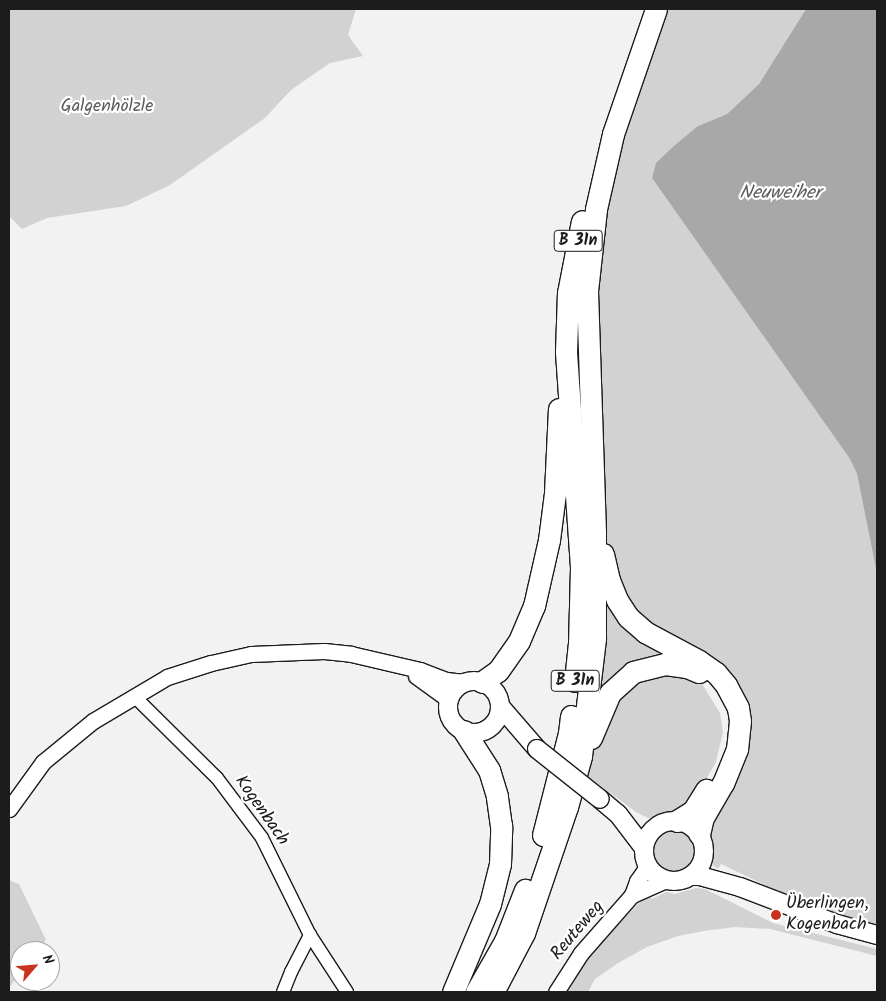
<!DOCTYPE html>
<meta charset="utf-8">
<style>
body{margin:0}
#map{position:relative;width:886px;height:1001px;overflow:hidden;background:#f2f2f2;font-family:Kalam,sans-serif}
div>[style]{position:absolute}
.green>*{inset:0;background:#d2d2d2}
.water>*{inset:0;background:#a8a8a8}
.roads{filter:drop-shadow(1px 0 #1c1c1c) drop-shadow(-1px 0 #1c1c1c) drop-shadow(0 1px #1c1c1c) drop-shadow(0 -1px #1c1c1c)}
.minor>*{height:12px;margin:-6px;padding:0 6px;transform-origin:6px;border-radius:6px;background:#fff}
.tertiary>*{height:15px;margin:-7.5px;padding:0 7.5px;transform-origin:7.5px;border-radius:7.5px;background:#fff}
.secondary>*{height:18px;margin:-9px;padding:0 9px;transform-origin:9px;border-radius:9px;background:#fff}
.secondary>.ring{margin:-9px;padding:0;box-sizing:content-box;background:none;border:18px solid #fff;border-radius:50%}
.trunk>*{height:21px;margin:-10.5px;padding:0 10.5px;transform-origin:10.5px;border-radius:10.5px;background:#fff}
.bridges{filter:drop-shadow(1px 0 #1c1c1c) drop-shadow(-1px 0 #1c1c1c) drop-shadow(0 1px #1c1c1c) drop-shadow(0 -1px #1c1c1c)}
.secondary-bridge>*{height:18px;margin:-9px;padding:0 9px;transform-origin:9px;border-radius:9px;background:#fff}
.dots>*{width:14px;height:14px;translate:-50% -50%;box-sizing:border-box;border:2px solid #fff;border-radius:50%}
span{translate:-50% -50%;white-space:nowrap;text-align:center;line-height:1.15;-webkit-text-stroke:4.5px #fff;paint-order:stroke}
.shield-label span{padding:1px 4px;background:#fff;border:1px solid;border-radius:4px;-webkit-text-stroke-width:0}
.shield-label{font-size:16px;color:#1c1c1c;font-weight:700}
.park-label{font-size:18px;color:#5c5c5c}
.street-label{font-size:18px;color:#1c1c1c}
.poi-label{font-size:18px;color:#1c1c1c}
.left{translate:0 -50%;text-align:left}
.water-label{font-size:19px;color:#5b5b5b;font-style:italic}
.frame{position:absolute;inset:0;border:10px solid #1c1c1c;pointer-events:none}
.north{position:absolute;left:10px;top:941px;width:50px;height:50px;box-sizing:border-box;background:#fff;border:1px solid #a4a4a4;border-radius:50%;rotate:63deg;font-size:14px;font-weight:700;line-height:20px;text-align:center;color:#1c1c1c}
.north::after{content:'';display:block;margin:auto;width:18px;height:22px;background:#c8321e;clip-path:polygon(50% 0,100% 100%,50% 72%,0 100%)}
</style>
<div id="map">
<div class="green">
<div style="clip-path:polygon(9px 9px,356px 9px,348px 35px,363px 56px,330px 63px,291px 90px,265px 118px,170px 185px,126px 206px,47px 218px,22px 229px,9px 216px)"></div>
<div style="clip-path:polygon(656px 9px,806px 9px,759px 84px,727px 114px,698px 126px,652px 178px,850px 459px,857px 474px,877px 574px,877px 926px,819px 911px,721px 864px,718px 869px,707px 861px,704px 855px,696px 872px,678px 881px,658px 876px,648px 865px,645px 857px,647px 838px,653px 830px,670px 821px,685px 823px,693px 828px,723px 783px,732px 695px,645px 632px,609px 580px,589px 400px,596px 209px)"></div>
<div style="clip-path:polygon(606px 598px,673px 660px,599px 696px)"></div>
<div style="clip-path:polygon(653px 674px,686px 675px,702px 684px,720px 713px,723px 732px,716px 762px,697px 795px,677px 814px,648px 818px,636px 812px,586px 775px,603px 718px,631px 683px)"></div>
<div style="clip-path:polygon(9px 880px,19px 884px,46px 940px,37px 951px,20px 951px,20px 974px,9px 988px)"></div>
<div style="clip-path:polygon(696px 888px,705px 889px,773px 923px,877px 949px,877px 956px,770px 929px,735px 927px,704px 931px,678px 936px,647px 947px,618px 963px,595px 979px,588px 992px,565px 992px,585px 958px,647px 895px,652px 899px,666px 892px,675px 894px)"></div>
</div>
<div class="water">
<div style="clip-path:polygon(806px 9px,877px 9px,877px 574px,857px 474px,850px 459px,652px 178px,656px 163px,675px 145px,698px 126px,727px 114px,759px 84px)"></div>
</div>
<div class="roads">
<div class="minor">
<div style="left:134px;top:696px;width:117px;rotate:44.7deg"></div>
<div style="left:217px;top:778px;width:75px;rotate:53.1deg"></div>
<div style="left:262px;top:838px;width:108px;rotate:63.7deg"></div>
<div style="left:310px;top:935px;width:68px;rotate:57deg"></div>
<div style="left:283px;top:992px;width:22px;rotate:-68deg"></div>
<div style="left:291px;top:972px;width:42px;rotate:-62.8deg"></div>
</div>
<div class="tertiary">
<div style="left:416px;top:676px;width:41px;rotate:36deg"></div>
<div style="left:9px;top:809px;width:58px;rotate:-54.1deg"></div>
<div style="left:43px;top:762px;width:65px;rotate:-39.4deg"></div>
<div style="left:93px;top:721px;width:86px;rotate:-30.7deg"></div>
<div style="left:167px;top:677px;width:46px;rotate:-17.7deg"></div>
<div style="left:211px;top:663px;width:41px;rotate:-12.7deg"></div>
<div style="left:251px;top:654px;width:73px;rotate:-2.4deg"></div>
<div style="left:324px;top:651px;width:27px;rotate:6deg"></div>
<div style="left:351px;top:654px;width:71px;rotate:13.1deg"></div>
<div style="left:420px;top:670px;width:28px;rotate:21deg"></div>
<div style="left:446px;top:680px;width:19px;rotate:6deg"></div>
<div style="left:632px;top:895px;width:36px;rotate:-24deg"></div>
<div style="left:556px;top:992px;width:46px;rotate:-57.3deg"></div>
<div style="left:581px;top:953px;width:77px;rotate:-48.7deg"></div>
<div style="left:632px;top:895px;width:15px;rotate:-70deg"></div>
<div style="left:637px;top:881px;width:19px;rotate:-55deg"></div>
</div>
<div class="secondary">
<div class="ring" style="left:448px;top:681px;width:34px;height:34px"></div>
<div style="left:500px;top:706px;width:57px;rotate:49.3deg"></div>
<div style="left:600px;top:799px;width:23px;rotate:40deg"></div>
<div style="left:618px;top:814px;width:43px;rotate:52.6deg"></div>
<div class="ring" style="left:644px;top:821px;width:42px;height:42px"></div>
<div style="left:691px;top:876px;width:9px"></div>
<div style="left:700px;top:876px;width:41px;rotate:15.4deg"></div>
<div style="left:740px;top:887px;width:104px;rotate:20.9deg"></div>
<div style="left:837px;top:924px;width:41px;rotate:15.4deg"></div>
</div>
<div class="trunk">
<div style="left:603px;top:554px;width:27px;rotate:77deg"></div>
<div style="left:609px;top:580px;width:22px;rotate:68deg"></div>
<div style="left:617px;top:600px;width:20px;rotate:57deg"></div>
<div style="left:628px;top:617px;width:23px;rotate:41deg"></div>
<div style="left:645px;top:632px;width:61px;rotate:28.2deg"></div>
<div style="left:699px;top:661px;width:21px;rotate:35deg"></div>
<div style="left:716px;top:673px;width:16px;rotate:50deg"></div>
<div style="left:726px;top:685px;width:26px;rotate:62deg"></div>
<div style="left:738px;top:708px;width:13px;rotate:81deg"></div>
<div style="left:740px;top:721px;width:28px;rotate:96deg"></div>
<div style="left:737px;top:749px;width:37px;rotate:112deg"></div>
<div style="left:723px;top:783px;width:39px;rotate:120deg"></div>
<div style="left:703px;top:817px;width:17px;rotate:103deg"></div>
<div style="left:575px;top:681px;width:37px;rotate:-84deg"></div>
<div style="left:579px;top:644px;width:77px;rotate:-88.5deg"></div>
<div style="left:581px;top:567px;width:216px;rotate:-94deg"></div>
<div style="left:566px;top:352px;width:59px;rotate:-88.1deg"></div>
<div style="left:568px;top:293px;width:73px;rotate:-79deg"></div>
<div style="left:482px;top:682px;width:19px;rotate:-35deg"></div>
<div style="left:498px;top:671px;width:37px;rotate:-55deg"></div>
<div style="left:519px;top:641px;width:38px;rotate:-67deg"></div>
<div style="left:534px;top:606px;width:68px;rotate:-77.2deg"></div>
<div style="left:549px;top:540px;width:47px;rotate:-82.7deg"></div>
<div style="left:555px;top:493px;width:84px;rotate:-87.3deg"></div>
<div style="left:591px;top:738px;width:49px;rotate:-67.1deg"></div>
<div style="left:610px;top:693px;width:31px;rotate:-42deg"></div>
<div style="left:633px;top:672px;width:33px;rotate:-14deg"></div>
<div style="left:665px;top:664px;width:22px;rotate:8deg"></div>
<div style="left:687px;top:667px;width:13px;rotate:23deg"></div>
<div style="left:677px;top:821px;width:19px;rotate:-32deg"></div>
<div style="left:693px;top:811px;width:25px;rotate:-58deg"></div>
<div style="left:543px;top:835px;width:105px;rotate:-75.7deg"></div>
<div style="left:569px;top:733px;width:17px;rotate:-83deg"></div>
<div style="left:453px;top:992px;width:95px;rotate:-67.2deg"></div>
<div style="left:490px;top:904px;width:41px;rotate:-76deg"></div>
<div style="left:500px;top:864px;width:38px;rotate:-88deg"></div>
<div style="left:501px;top:826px;width:30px;rotate:-98deg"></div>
<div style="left:497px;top:796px;width:27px;rotate:-107deg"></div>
<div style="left:489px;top:770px;width:46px;rotate:-122.7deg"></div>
<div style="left:476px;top:992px;width:59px;rotate:-60.4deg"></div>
<div style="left:505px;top:941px;width:55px;rotate:-68.6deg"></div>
<div style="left:493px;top:992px;width:67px;rotate:-62.3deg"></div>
<div style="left:524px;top:933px;width:133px;rotate:-71.2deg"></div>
<div style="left:567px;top:807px;width:53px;rotate:-74.6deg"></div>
<div style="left:581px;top:756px;width:119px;rotate:-83.2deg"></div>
<div style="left:595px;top:638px;width:106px;rotate:-90deg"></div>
<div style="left:595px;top:532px;width:241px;rotate:-91.9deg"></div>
<div style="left:587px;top:291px;width:82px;rotate:-83.7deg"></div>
<div style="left:596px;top:209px;width:77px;rotate:-77.2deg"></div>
<div style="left:613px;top:134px;width:132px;rotate:-71deg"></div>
</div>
</div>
<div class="bridges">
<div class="secondary-bridge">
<div style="left:537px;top:749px;width:80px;rotate:38.4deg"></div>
</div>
</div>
<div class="dots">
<div style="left:776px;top:915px;background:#c8321e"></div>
</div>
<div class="shield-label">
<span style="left:578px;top:241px">B 31n</span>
<span style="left:575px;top:681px">B 31n</span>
</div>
<div class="park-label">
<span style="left:107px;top:107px">Galgenhölzle</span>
</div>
<div class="street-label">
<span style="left:261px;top:811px;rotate:55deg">Kogenbach</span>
<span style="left:578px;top:931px;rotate:-50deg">Reuteweg</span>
</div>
<div class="poi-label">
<span class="left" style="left:786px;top:915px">Überlingen,<br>Kogenbach</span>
</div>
<div class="water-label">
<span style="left:780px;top:194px">Neuweiher</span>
</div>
<div class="frame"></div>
<div class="north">N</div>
</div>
